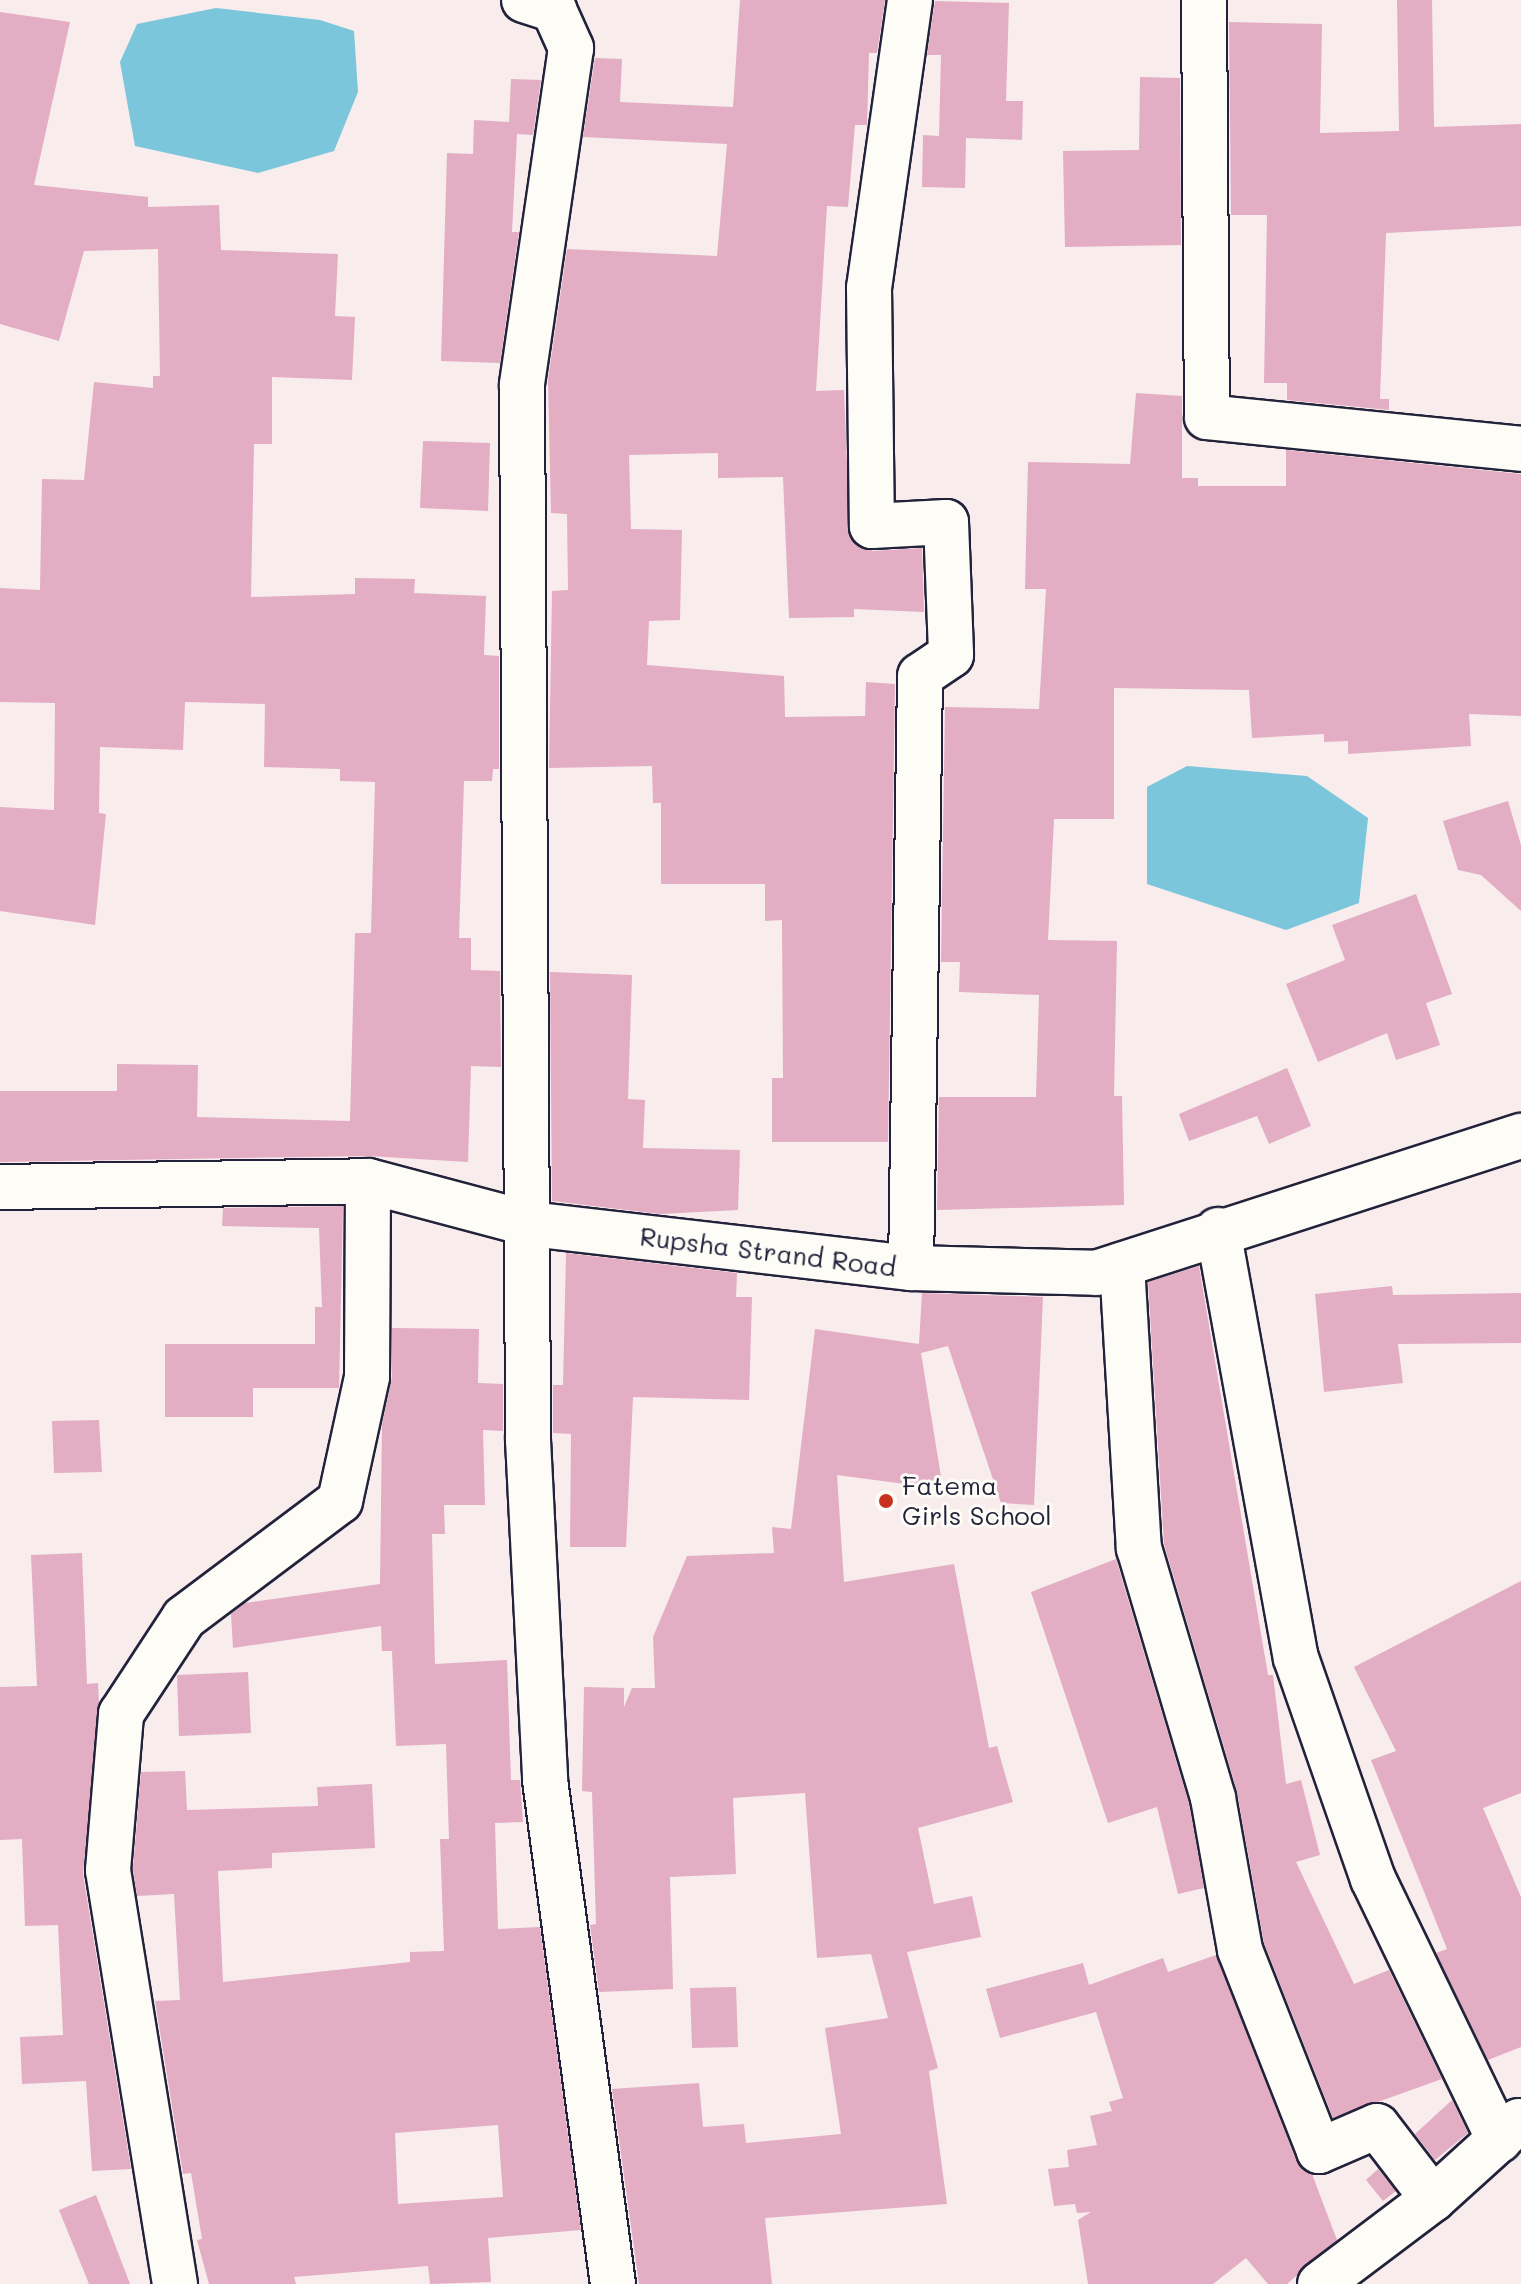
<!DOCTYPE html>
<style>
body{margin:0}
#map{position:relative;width:1521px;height:2284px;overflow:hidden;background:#f8eced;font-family:Mali,sans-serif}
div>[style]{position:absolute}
.water>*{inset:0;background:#7bc6db}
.building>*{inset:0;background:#e3adc4}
.roads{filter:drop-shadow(2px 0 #22223b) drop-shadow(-2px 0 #22223b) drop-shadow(0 2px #22223b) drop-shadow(0 -2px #22223b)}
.minor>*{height:44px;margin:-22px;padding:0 22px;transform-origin:22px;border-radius:22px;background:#fdfcf7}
.dots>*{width:22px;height:22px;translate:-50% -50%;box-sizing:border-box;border:4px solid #fdfcf7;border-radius:50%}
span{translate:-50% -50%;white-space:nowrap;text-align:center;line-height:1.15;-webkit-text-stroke:6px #fdfcf7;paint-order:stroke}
.street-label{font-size:26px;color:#22223b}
.poi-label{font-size:26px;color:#22223b}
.left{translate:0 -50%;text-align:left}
</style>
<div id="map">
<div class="water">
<div style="clip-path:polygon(216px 8px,320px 20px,354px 31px,358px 92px,334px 151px,258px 173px,135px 146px,120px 62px,137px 24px)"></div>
<div style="clip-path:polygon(1187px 766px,1307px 776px,1368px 818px,1359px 903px,1286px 930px,1147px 884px,1147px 787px)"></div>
</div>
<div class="building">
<div style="clip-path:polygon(740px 0,885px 0,877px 53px,869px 53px,867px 125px,855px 125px,848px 207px,827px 206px,816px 391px,844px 390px,850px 538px,873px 551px,922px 548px,924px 612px,854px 609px,854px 617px,789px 618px,783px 477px,718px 478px,718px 453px,629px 455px,631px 529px,682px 530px,680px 620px,649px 621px,647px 665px,784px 676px,785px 717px,865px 716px,866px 682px,895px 684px,888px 1142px,772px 1142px,772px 1078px,783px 1078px,782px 920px,765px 921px,765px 884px,661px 884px,661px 803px,653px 803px,652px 766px,549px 768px,552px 591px,568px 590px,567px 514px,551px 513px,548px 380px,567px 249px,717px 256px,727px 144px,583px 137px,595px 58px,622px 59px,620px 102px,733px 107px)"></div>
<div style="clip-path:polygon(1397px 0,1432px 0,1434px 127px,1521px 124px,1521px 226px,1386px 233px,1380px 399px,1389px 399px,1389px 410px,1287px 400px,1287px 383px,1264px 383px,1267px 215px,1231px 215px,1229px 22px,1322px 24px,1320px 133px,1399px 131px)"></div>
<div style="clip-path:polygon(935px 1px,1009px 3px,1006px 101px,1023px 101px,1022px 140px,966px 138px,965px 188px,922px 187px,923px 135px,939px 136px,941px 55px,927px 55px)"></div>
<div style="clip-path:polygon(0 12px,70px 22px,34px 185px,148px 197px,148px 207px,219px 205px,221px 250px,338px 254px,335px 316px,355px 317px,352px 380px,272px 377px,272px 444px,254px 444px,251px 597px,355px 594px,355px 578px,415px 579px,414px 593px,486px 596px,484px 655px,499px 656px,499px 769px,493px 769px,492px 781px,464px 781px,459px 938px,471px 938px,471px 970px,500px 971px,501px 1067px,471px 1066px,468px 1162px,368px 1156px,0 1162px,0 1091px,117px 1091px,117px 1064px,198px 1065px,197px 1117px,350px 1121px,355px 933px,371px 933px,375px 782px,340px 781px,340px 769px,264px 767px,265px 704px,185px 702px,183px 750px,100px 747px,99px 813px,106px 814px,95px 925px,0 911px,0 807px,54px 810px,55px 703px,0 702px,0 588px,40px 590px,42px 479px,84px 480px,94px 382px,153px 388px,153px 376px,160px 376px,158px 249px,84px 251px,59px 341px,0 324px)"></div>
<div style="clip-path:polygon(1140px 77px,1180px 78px,1181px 245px,1065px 247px,1063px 151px,1139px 150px)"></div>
<div style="clip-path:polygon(511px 79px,541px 80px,533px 135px,517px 134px,512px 232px,519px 232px,500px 363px,441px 361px,447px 153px,473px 154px,474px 120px,509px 122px)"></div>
<div style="clip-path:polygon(1136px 393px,1182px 396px,1182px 478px,1198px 478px,1198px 486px,1286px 486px,1286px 450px,1521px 474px,1521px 716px,1469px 714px,1471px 746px,1348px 754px,1348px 741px,1324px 742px,1324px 734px,1252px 738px,1249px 690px,1114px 688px,1114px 819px,1054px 819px,1048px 940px,1117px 941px,1114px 1096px,1122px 1096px,1124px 1205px,937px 1210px,939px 1097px,1036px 1097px,1039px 995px,959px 992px,960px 962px,941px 962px,945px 707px,1039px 709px,1046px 589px,1025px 589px,1028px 462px,1130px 464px)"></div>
<div style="clip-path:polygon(423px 441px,490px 443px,488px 511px,420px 508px)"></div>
<div style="clip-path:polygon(1508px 801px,1521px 845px,1521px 911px,1481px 875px,1458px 870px,1443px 821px)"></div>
<div style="clip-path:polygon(1416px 894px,1452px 994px,1426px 1003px,1440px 1045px,1396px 1060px,1387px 1033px,1318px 1062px,1286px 984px,1345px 960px,1332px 925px)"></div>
<div style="clip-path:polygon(550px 972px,632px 975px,628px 1099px,645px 1100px,643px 1148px,740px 1150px,738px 1210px,660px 1214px,552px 1201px)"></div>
<div style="clip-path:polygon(1287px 1068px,1311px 1126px,1269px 1144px,1257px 1116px,1189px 1141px,1179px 1114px)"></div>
<div style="clip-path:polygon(343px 1206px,339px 1388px,253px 1388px,253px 1417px,165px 1417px,165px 1344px,315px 1344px,315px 1307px,322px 1307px,319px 1228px,222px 1226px,223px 1208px)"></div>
<div style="clip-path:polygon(566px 1253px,737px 1273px,736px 1297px,752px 1297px,749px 1400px,633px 1397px,626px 1547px,570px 1547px,571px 1434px,553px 1433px,553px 1385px,563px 1385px)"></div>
<div style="clip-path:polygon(1199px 1266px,1268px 1675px,1273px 1675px,1286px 1784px,1301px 1780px,1320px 1855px,1296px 1862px,1354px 1984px,1389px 1970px,1442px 2079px,1333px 2118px,1264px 1943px,1237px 1791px,1164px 1544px,1148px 1282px)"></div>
<div style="clip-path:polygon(1392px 1286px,1393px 1295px,1521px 1293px,1521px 1343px,1398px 1344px,1403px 1383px,1324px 1392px,1315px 1294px)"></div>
<div style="clip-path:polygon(922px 1293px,1043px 1297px,1034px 1505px,1001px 1503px,948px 1346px,921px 1353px,943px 1489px,837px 1475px,844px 1582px,954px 1564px,989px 1748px,997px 1746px,1013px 1802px,918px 1828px,934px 1904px,972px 1896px,981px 1937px,907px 1952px,938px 2068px,929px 2071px,947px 2204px,765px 2218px,772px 2284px,639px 2284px,612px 2089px,699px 2083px,703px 2127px,744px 2124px,746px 2143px,841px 2134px,825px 2028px,888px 2018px,871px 1954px,817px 1958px,805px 1793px,733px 1798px,736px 1874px,670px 1877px,673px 1989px,599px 1992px,590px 1925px,596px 1924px,592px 1792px,582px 1791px,584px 1687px,624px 1688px,624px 1707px,632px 1688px,655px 1688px,653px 1637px,687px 1556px,774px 1553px,772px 1527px,791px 1529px,815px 1329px,919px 1344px)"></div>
<div style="clip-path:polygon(evenodd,392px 1328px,479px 1329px,478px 1383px,503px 1384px,503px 1431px,483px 1430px,485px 1505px,444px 1505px,445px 1534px,432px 1534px,435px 1664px,507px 1660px,511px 1780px,520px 1780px,523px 1822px,495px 1823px,498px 1929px,540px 1927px,581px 2230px,488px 2238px,491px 2282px,430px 2284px,428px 2266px,294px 2277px,296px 2284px,209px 2284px,197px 2240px,202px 2239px,191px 2173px,183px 2174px,155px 2001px,180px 2000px,174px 1894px,137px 1896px,133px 1869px,141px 1772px,185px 1771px,187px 1810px,318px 1806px,317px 1787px,372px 1784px,375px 1848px,272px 1853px,272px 1868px,218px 1871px,223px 1982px,410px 1962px,410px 1952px,444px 1951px,440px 1839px,449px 1839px,446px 1744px,396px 1746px,392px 1651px,382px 1651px,381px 1626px,233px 1648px,231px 1614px,245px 1603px,380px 1584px,382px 1425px,392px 1377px,392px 1328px,498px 2125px,503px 2197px,398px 2204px,395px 2133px,498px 2125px)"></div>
<div style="clip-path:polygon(99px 1420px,102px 1472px,54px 1473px,52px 1421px)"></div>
<div style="clip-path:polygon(82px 1553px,87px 1684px,98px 1683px,99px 1704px,83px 1874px,131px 2169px,92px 2171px,86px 2081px,22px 2084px,20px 2037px,63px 2035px,58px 1925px,25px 1926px,22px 1839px,0 1840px,0 1687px,37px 1686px,31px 1555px)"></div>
<div style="clip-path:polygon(1116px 1559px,1189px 1804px,1204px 1888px,1178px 1894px,1157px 1807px,1108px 1823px,1031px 1592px)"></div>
<div style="clip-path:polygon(1521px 1581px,1521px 1793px,1483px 1808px,1521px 1897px,1521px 2047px,1488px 2060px,1436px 1953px,1447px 1949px,1371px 1760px,1396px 1751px,1354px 1667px)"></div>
<div style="clip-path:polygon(248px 1672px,251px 1733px,179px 1736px,177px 1675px)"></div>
<div style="clip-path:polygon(1216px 1955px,1296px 2160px,1312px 2174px,1337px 2240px,1287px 2284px,1268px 2284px,1246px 2258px,1213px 2284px,1088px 2284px,1078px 2220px,1091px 2212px,1077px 2213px,1075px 2204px,1054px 2206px,1048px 2169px,1069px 2167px,1067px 2150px,1097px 2145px,1090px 2116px,1112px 2111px,1109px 2102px,1123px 2098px,1096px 2012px,1000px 2038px,986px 1989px,1083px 1963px,1089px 1985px,1163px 1958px,1168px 1972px)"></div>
<div style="clip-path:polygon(736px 1987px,738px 2047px,692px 2048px,690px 1988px)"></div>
<div style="clip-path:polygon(1452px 2100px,1468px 2133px,1435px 2160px,1415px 2134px)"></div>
<div style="clip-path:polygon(1378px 2169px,1396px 2191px,1383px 2201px,1366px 2180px)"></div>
<div style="clip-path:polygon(96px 2195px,130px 2284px,89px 2284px,59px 2210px)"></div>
</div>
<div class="roads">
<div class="minor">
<div style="left:524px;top:0;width:32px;rotate:18deg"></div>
<div style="left:554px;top:10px;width:42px;rotate:65.9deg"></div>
<div style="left:571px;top:48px;width:341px;rotate:98.3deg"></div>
<div style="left:522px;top:385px;width:1055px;rotate:89.67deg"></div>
<div style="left:528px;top:1440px;width:340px;rotate:87.1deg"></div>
<div style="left:545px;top:1780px;width:509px;rotate:82.32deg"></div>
<div style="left:910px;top:0;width:291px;rotate:98.1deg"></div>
<div style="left:869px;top:288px;width:238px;rotate:89.3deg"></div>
<div style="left:872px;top:526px;width:74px;rotate:-3.1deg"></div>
<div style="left:946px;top:522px;width:133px;rotate:87.8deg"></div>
<div style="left:951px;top:655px;width:37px;rotate:146deg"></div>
<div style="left:920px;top:676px;width:592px;rotate:90.87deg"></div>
<div style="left:1204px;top:0;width:417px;rotate:89.6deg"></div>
<div style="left:1207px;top:417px;width:316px;rotate:5.8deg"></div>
<div style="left:0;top:1187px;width:368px;rotate:-0.9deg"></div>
<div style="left:368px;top:1181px;width:168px;rotate:14.9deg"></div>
<div style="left:530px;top:1224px;width:384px;rotate:6.6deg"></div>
<div style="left:911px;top:1268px;width:185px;rotate:1.5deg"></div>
<div style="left:1096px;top:1273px;width:447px;rotate:-17.9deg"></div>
<div style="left:1218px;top:1230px;width:435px;rotate:79.7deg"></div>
<div style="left:1296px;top:1658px;width:234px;rotate:70.8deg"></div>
<div style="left:1373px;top:1879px;width:290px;rotate:64.2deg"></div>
<div style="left:1122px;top:1265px;width:284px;rotate:86.6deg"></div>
<div style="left:1139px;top:1548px;width:261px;rotate:73.5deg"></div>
<div style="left:1213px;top:1798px;width:154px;rotate:79.9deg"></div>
<div style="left:1240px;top:1950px;width:216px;rotate:68.5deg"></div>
<div style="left:1319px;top:2151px;width:63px;rotate:-23.3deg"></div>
<div style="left:1377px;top:2126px;width:92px;rotate:52.5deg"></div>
<div style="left:175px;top:2284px;width:419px;rotate:-99.2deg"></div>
<div style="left:108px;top:1870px;width:157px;rotate:-85.2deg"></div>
<div style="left:121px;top:1714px;width:115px;rotate:-56.7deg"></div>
<div style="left:184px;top:1618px;width:195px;rotate:-36.9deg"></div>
<div style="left:340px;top:1501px;width:127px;rotate:-77.7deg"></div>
<div style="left:367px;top:1377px;width:196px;rotate:-89.7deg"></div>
<div style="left:1320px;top:2284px;width:141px;rotate:-37deg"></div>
<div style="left:1433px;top:2199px;width:116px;rotate:-42.2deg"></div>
</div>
</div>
<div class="dots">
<div style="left:886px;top:1501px;background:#c8321e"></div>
</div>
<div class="street-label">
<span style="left:768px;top:1252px;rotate:7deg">Rupsha Strand Road</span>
</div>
<div class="poi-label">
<span class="left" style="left:902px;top:1501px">Fatema<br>Girls School</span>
</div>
</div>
